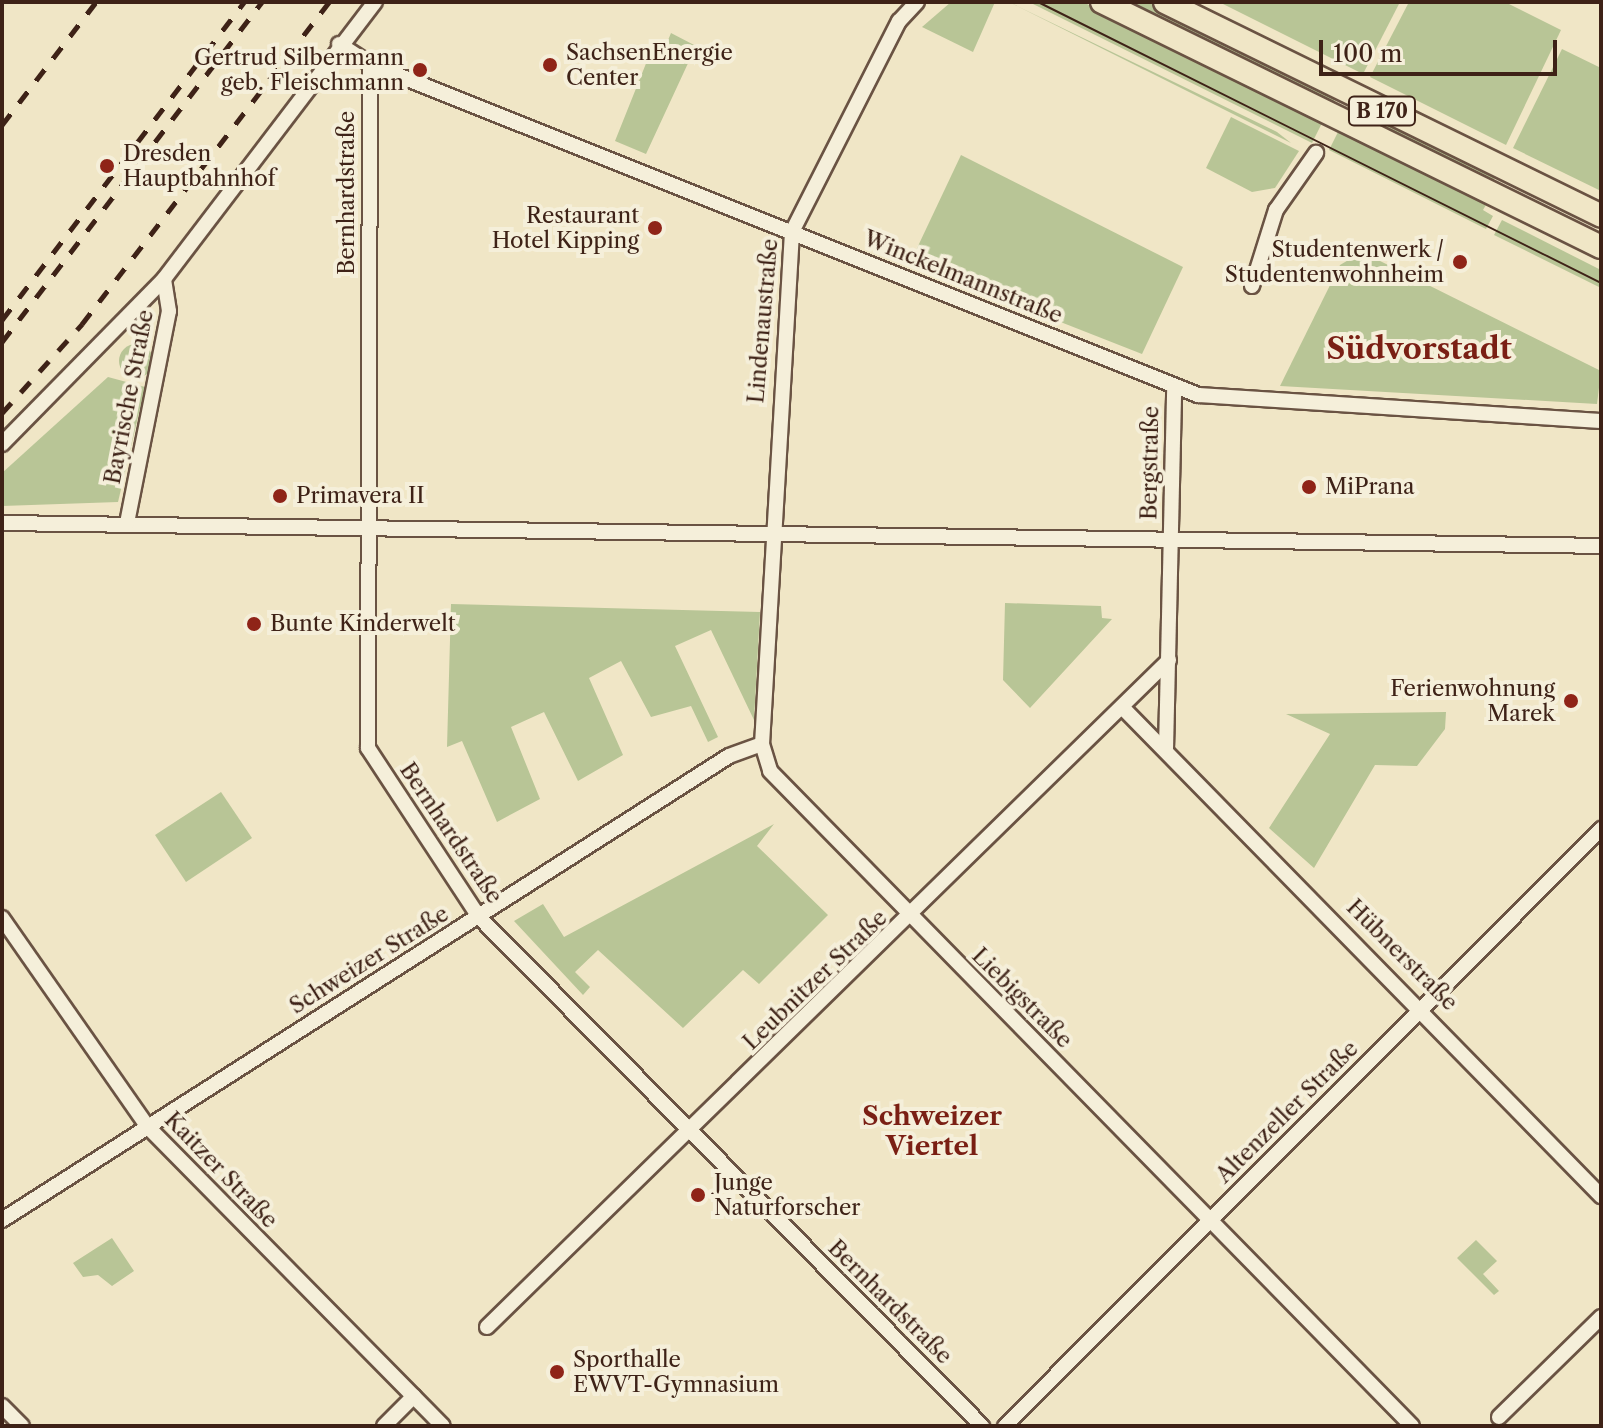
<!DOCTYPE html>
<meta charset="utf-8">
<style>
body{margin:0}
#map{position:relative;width:1603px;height:1428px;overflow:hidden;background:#f0e6c6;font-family:"Libre Caslon Text",serif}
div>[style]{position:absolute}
.green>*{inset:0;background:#b8c596}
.round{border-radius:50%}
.roads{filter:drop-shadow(2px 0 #6a5343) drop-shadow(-2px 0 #6a5343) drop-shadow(0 2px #6a5343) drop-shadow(0 -2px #6a5343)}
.street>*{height:14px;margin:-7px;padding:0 7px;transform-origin:7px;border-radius:7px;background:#f5efda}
.primary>*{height:22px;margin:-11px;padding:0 11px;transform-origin:11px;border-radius:11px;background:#f0e6c6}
.tram>*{height:2px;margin:-1px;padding:0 1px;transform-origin:1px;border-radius:1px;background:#3e2217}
.rail>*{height:5px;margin-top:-2.5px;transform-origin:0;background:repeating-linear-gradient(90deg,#3e2217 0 14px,transparent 0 28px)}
.dots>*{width:22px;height:22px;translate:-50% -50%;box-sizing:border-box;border:4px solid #f5efda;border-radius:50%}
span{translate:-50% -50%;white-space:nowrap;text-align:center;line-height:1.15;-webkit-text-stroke:8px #f5efda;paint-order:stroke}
.shield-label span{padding:2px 6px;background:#f5efda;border:2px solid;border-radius:6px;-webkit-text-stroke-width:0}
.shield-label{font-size:20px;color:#3e2217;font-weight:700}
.poi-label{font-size:22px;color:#3e2217}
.left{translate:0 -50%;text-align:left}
.right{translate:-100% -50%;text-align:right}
.street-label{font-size:22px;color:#3e2217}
.quarter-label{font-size:26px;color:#7a1f14;font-weight:700}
.district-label{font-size:30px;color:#7a1f14;font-weight:700}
.frame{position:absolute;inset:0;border:4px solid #3e2217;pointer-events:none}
.scale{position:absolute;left:1319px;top:40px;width:238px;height:36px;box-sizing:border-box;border:4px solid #3e2217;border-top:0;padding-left:10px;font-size:24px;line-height:28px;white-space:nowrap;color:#3e2217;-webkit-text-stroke:6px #f5efda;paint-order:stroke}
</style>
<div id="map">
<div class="green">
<div style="clip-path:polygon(951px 2px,995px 2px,973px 52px,922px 27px)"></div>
<div style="clip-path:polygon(1009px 2px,1277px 132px,1291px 143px)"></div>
<div style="clip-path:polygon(1029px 2px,1083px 2px,1323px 121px,1312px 143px)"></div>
<div style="clip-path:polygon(1121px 2px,1148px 2px,1336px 97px,1331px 107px)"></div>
<div style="clip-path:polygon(1219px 2px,1400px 2px,1363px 74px)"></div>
<div style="clip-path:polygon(1409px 2px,1505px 2px,1561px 30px,1506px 145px,1370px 77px)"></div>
<div style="clip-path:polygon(671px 33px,696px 46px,646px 154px,615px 141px,655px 41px,666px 45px)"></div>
<div style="clip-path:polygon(1562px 49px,1601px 68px,1601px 191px,1513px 148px)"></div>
<div style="clip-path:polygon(1352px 105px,1495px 176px,1492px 187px,1346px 115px)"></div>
<div style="clip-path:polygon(1231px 117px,1299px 151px,1275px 188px,1252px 192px,1206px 168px)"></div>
<div style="clip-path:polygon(1339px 130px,1487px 203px,1483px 210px,1493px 216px,1486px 229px,1329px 150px)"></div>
<div style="clip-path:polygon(961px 155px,1183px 267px,1142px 354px,910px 263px)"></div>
<div style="clip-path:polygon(1502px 220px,1601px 270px,1601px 288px,1494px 235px)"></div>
<div style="clip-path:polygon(1362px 252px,1601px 371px,1597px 404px,1280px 386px,1340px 265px)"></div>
<div class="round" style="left:119px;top:344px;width:34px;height:34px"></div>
<div style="clip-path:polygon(108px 377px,145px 387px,118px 502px,2px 506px,2px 473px)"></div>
<div style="clip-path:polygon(1005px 603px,1101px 606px,1102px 618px,1112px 619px,1030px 708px,1003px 680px)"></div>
<div style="clip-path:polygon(451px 604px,760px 612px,754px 720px,711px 630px,675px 646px,718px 737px,708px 742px,691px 706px,651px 717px,621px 661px,589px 678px,623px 755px,578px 781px,544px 712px,511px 727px,540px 799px,497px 822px,462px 741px,447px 747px)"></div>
<div style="clip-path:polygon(1446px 712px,1445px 729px,1417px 766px,1375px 765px,1314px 868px,1269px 828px,1330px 734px,1286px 714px)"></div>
<div style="clip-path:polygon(221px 792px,252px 838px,186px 882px,155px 835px)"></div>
<div style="clip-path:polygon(774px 824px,757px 846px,828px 915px,759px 984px,743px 970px,683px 1028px,598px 950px,575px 972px,590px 987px,583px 995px,514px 921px,543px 904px,564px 937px)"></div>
<div style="clip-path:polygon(112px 1238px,134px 1271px,112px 1286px,98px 1275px,83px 1277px,73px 1263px)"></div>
<div style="clip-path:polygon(1476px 1240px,1497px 1261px,1483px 1274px,1499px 1291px,1494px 1295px,1457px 1258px)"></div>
</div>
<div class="roads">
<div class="street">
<div style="left:917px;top:2px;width:26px;rotate:133deg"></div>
<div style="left:899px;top:21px;width:237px;rotate:116.9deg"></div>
<div style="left:792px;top:232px;width:513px;rotate:93.35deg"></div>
<div style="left:762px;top:744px;width:28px;rotate:73deg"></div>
<div style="left:770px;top:771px;width:917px;rotate:45.57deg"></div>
<div style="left:339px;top:44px;width:37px;rotate:33deg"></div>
<div style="left:370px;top:64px;width:892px;rotate:21.79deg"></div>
<div style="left:1198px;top:395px;width:404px;rotate:3.7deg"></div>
<div style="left:370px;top:64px;width:684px;rotate:90.17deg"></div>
<div style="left:368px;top:748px;width:202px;rotate:56.7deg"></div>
<div style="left:479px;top:917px;width:716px;rotate:45.34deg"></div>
<div style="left:1252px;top:286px;width:80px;rotate:-72.5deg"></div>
<div style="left:1276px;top:210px;width:70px;rotate:-54.9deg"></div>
<div style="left:2px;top:444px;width:231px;rotate:-45.5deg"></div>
<div style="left:164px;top:279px;width:348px;rotate:-52.7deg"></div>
<div style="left:2px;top:523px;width:1599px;rotate:0.82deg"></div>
<div style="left:127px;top:523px;width:216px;rotate:-78.8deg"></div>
<div style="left:169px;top:311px;width:32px;rotate:-99deg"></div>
<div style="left:1122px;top:707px;width:685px;rotate:45.59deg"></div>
<div style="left:1166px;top:749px;width:362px;rotate:-88.7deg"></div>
<div style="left:2px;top:918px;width:254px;rotate:55.1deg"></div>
<div style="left:147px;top:1126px;width:421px;rotate:45.4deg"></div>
<div style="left:2px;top:1220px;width:862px;rotate:-32.55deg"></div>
<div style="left:729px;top:756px;width:35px;rotate:-20deg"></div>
<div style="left:487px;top:1327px;width:954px;rotate:-44.36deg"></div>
<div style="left:2px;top:1406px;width:28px;rotate:45deg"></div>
<div style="left:1499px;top:1417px;width:143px;rotate:-44.4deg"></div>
<div style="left:384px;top:1426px;width:42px;rotate:-45deg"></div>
<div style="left:1005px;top:1426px;width:844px;rotate:-45.05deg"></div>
</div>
<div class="primary">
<div style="left:1102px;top:2px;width:556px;rotate:26.15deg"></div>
<div style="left:1165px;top:2px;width:486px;rotate:26.1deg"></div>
</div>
</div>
<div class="tram">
<div style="left:1038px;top:2px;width:629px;rotate:26.52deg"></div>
</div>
<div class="rail">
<div style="left:2px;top:125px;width:155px;rotate:-52.6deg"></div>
<div style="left:2px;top:320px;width:400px;rotate:-52.7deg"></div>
<div style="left:2px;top:342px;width:428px;rotate:-52.6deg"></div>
<div style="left:2px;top:413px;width:120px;rotate:-48deg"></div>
<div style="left:82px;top:324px;width:406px;rotate:-52.5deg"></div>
</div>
<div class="dots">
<div style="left:550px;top:65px;background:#8f2418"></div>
<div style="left:420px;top:70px;background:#8f2418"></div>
<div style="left:107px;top:166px;background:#8f2418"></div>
<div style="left:655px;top:228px;background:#8f2418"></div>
<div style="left:1460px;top:262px;background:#8f2418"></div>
<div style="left:1309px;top:487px;background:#8f2418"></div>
<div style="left:280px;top:496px;background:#8f2418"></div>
<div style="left:254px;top:624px;background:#8f2418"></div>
<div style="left:1571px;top:701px;background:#8f2418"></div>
<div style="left:698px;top:1195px;background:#8f2418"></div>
<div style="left:557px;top:1372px;background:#8f2418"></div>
</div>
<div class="shield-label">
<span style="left:1382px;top:111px">B 170</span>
</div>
<div class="poi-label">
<span class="left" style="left:566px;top:65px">SachsenEnergie<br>Center</span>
<span class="right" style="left:404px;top:70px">Gertrud Silbermann<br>geb. Fleischmann</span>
<span class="left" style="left:123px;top:166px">Dresden<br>Hauptbahnhof</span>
<span class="right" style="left:639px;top:228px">Restaurant<br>Hotel Kipping</span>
<span class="right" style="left:1444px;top:262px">Studentenwerk /<br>Studentenwohnheim</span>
<span class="left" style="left:1325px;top:487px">MiPrana</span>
<span class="left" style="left:296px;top:496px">Primavera II</span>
<span class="left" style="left:270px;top:624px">Bunte Kinderwelt</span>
<span class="right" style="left:1555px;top:701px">Ferienwohnung<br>Marek</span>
<span class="left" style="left:714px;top:1195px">Junge<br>Naturforscher</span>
<span class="left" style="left:573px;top:1372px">Sporthalle<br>EWVT-Gymnasium</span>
</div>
<div class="street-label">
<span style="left:347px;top:193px;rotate:-90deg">Bernhardstraße</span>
<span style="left:963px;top:277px;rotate:22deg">Winckelmannstraße</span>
<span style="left:763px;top:321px;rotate:-85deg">Lindenaustraße</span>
<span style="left:129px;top:397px;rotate:-79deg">Bayrische Straße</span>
<span style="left:1150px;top:463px;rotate:-89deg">Bergstraße</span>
<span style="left:451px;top:833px;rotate:56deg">Bernhardstraße</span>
<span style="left:1402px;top:955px;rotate:45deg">Hübnerstraße</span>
<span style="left:369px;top:960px;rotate:-32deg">Schweizer Straße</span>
<span style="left:815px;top:980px;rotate:-44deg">Leubnitzer Straße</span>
<span style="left:1022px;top:998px;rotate:45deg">Liebigstraße</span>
<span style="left:1287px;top:1112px;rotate:-45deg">Altenzeller Straße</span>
<span style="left:221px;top:1170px;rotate:46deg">Kaitzer Straße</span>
<span style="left:890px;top:1302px;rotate:45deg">Bernhardstraße</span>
</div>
<div class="quarter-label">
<span style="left:932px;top:1132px">Schweizer<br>Viertel</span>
</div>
<div class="district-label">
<span style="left:1419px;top:349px">Südvorstadt</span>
</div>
<div class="frame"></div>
<div class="scale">100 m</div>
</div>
